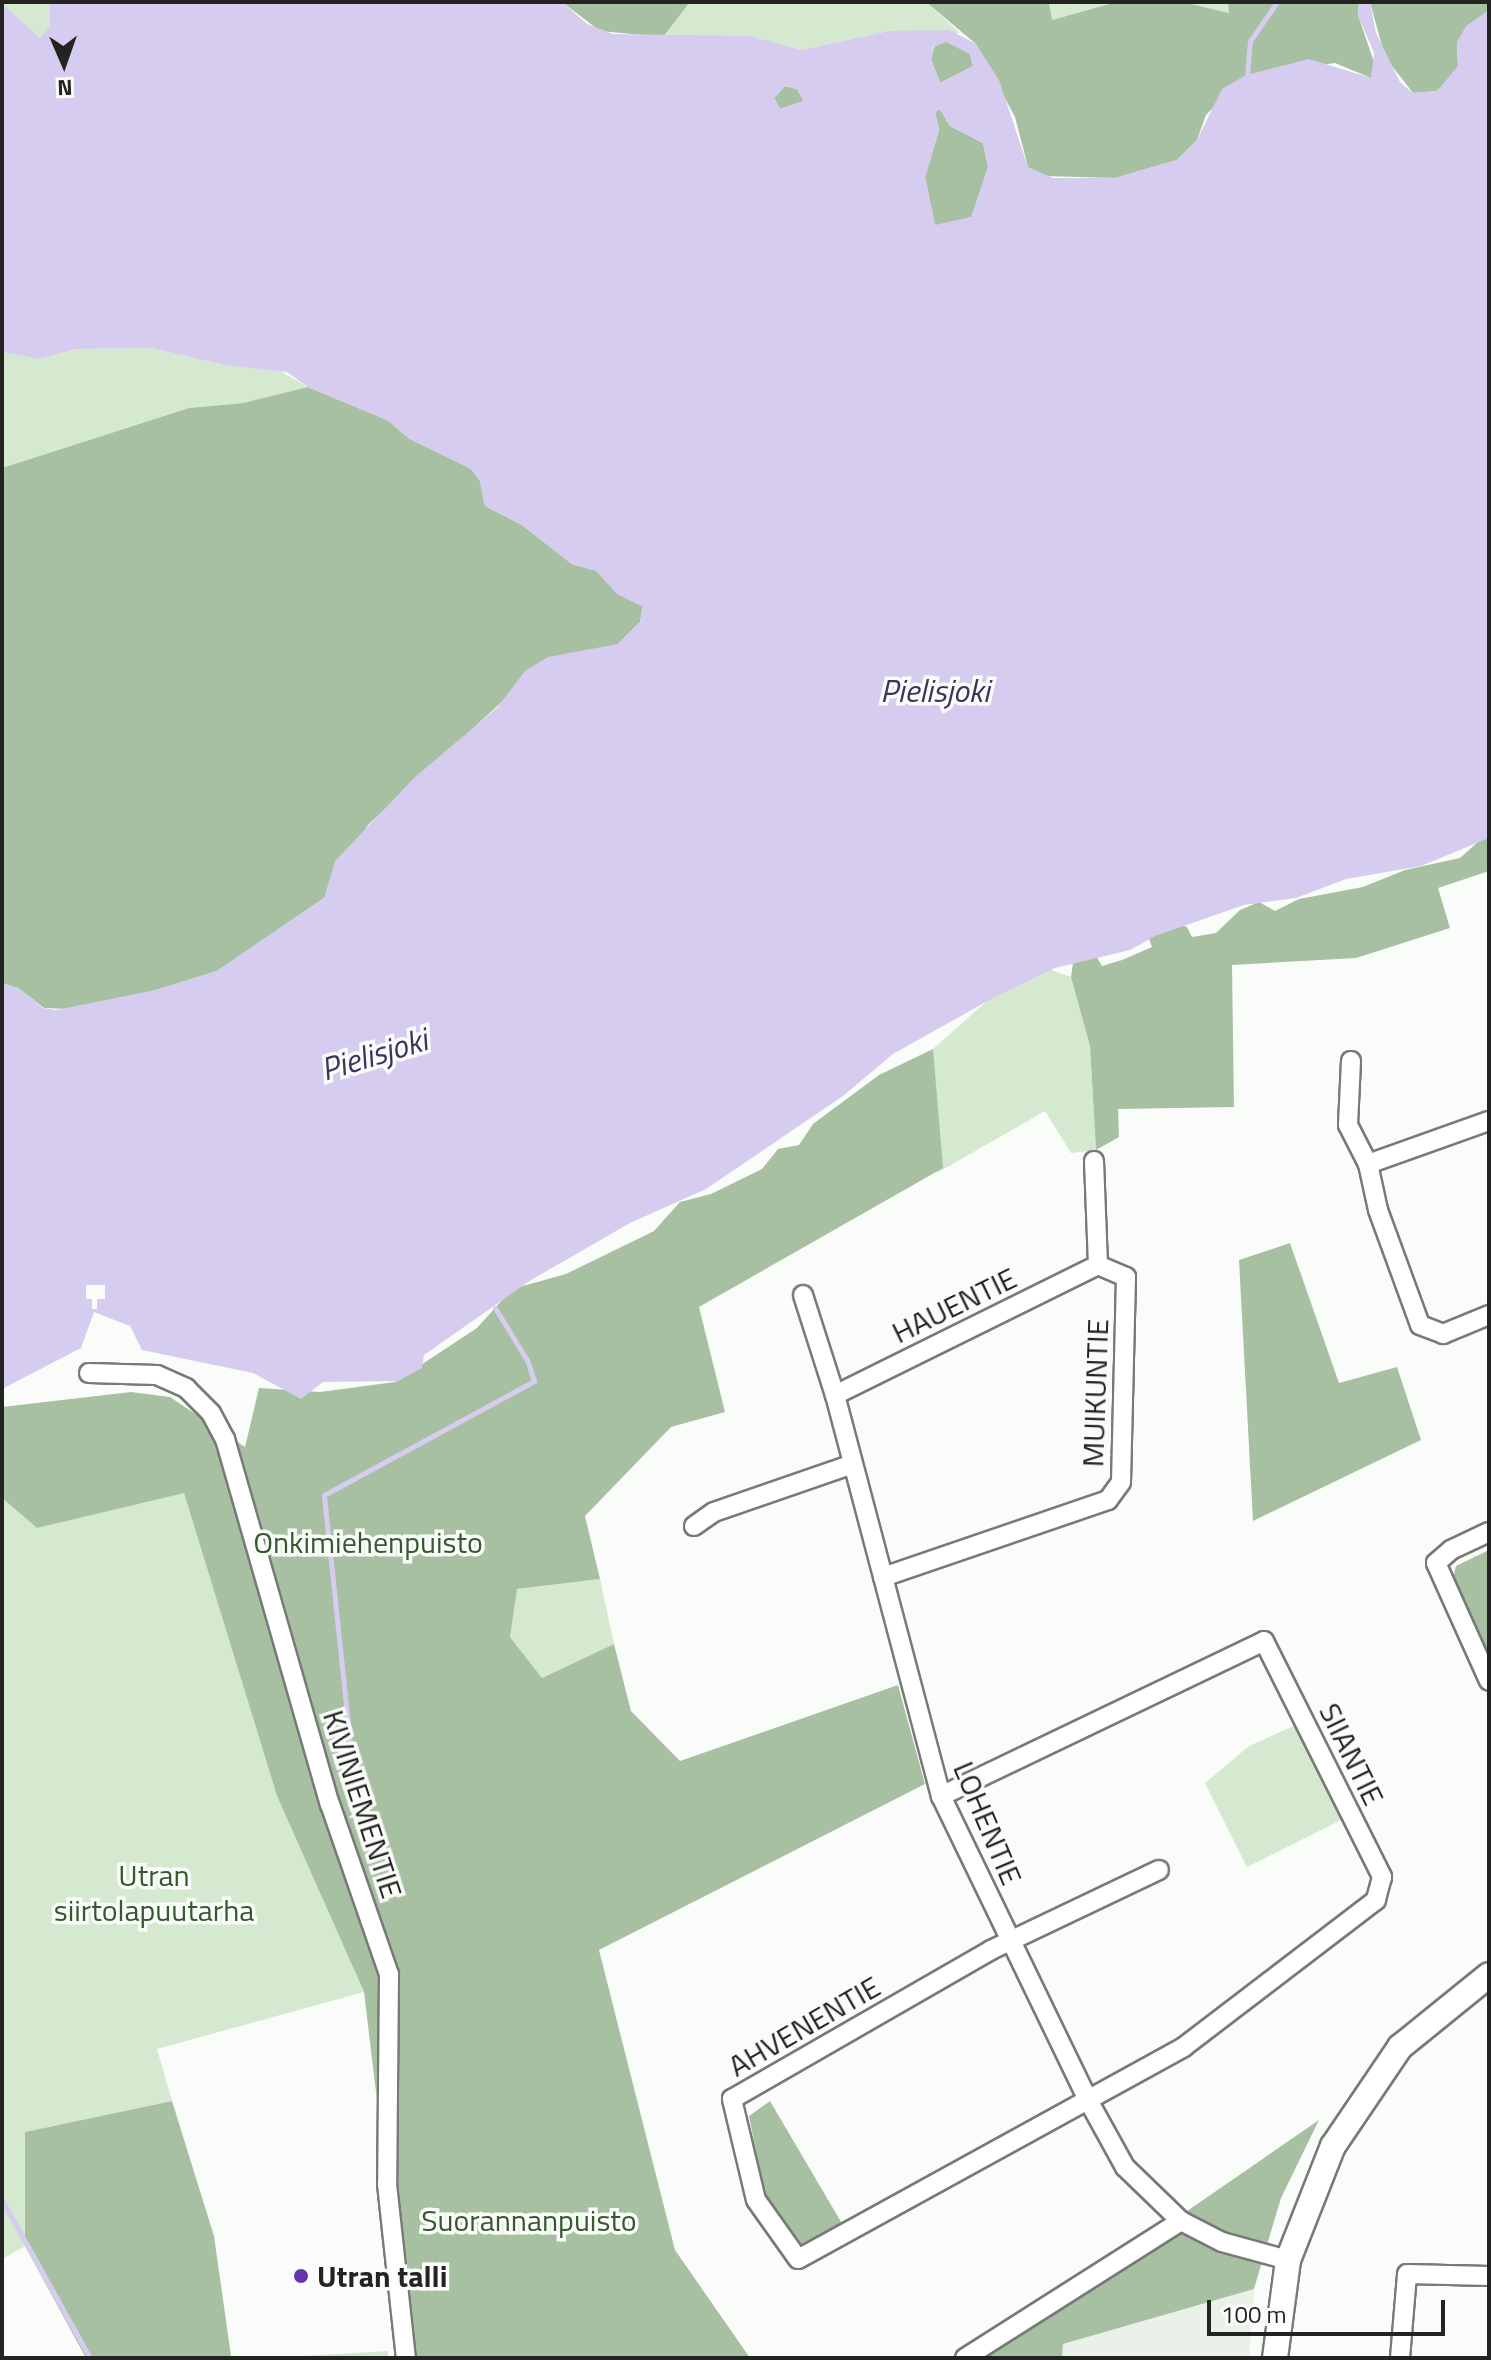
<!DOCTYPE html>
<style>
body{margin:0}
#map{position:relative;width:1491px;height:2360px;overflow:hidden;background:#f9fcf9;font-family:"Titillium Web",sans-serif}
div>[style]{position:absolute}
.built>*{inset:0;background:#e9f1e8}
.green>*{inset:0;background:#d4e9cf}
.forest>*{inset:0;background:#a8c0a2}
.water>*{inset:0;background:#d5ccef}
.pier>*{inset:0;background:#f9fcf9}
.stream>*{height:5px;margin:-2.5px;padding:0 2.5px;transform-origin:2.5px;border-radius:2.5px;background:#d5ccef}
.roads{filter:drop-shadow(2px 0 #787a77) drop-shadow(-2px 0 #787a77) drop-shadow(0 2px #787a77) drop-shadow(0 -2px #787a77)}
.street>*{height:18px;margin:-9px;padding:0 9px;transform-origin:9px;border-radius:9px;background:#fff}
.secondary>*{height:24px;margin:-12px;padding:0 12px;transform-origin:12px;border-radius:12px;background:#fff}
.dots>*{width:22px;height:22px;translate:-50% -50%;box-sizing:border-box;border:4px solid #f9fcf9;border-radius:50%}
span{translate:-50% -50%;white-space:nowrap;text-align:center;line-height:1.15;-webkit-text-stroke:7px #f9fcf9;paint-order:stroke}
.street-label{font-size:30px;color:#232422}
.park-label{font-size:30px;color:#35582d}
.poi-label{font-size:30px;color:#232422;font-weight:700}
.left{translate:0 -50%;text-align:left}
.water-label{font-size:32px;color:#40315e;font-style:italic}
.frame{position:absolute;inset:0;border:4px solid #232422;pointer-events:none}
.north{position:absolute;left:24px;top:24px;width:80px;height:80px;-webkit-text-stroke:6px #f9fcf9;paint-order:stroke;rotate:178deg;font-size:22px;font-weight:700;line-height:32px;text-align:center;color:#232422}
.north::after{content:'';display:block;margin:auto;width:28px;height:36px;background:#232422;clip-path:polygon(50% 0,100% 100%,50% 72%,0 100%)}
.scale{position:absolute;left:1207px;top:2300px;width:238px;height:36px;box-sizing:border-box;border:4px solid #232422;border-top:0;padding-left:10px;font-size:24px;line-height:28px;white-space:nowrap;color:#232422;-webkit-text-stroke:6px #f9fcf9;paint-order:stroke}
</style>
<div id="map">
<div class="built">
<div style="clip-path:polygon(1254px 2289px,1249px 2358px,1062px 2358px,1063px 2344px)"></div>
</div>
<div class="green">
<div style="clip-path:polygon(50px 2px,50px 26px,40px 38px,2px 3px)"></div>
<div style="clip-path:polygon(690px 2px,926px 2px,960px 33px,889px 31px,801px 50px,751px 36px,663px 37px)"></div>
<div style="clip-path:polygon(1050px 2px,1116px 2px,1051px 20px)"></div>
<div style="clip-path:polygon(1183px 2px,1228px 2px,1230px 13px)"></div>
<div style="clip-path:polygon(151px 348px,225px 365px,275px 368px,308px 387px,243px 403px,189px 408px,2px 468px,2px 352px,40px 359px,76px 349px)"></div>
<div style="clip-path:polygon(1046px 968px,1071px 977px,1090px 1046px,1096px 1150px,1071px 1153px,1045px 1111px,937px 1173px,933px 1049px,987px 1001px)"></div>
<div style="clip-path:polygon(184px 1492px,277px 1796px,364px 1992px,157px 2049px,172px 2101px,25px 2132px,25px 2246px,2px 2259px,2px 1498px,37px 1528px)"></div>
<div style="clip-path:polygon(600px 1579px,614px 1644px,542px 1678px,510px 1637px,516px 1589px)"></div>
<div style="clip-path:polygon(1296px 1725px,1343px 1819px,1247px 1867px,1205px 1783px,1249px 1746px)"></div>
<div style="clip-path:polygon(388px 2351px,388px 2358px,303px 2358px,303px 2356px)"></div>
</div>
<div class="forest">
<div style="clip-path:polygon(562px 2px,690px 2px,663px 37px,600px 31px)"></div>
<div style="clip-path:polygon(926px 2px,1049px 2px,1052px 20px,1116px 2px,1183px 2px,1229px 13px,1228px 2px,1359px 2px,1358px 15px,1375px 65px,1371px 78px,1335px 63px,1246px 75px,1206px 115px,1197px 140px,1177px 160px,1115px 178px,1041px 176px,1028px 167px,1015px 117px,976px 44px)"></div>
<div style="clip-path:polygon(1370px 2px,1489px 2px,1489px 10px,1457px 42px,1458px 66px,1449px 79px,1437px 91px,1413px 93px,1385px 57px)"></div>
<div style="clip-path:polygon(946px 41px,970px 54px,973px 66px,940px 83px,931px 59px,934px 47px)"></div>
<div style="clip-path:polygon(785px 86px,797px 89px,804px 101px,780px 109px,774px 98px)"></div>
<div style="clip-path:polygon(940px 109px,950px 126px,983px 143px,988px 167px,972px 217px,935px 226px,925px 177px,939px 130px,935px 112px)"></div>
<div style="clip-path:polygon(308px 387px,387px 420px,471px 469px,480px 481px,485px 506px,522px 525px,572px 564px,597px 571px,643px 606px,640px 622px,618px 644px,505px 699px,368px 825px,324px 898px,217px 971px,156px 990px,68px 1009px,44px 1008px,18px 988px,2px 983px,2px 468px,189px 408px,243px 403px)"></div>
<div style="clip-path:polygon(1489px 832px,1489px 871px,1438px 888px,1450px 928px,1356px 958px,1232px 965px,1234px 1107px,1118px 1109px,1119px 1137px,1096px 1150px,1090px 1046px,1071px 977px,1073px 963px,1096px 956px,1102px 966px,1122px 960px,1152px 947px,1148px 936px,1175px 923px,1187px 927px,1192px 937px,1216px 933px,1240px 910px,1259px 902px,1275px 911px,1299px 899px,1363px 887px,1405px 870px,1460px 858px)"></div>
<div style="clip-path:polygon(933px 1049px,943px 1168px,699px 1307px,725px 1412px,671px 1427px,585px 1516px,600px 1579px,517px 1589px,510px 1637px,542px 1678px,614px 1644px,631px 1711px,680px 1761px,898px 1685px,925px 1784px,599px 1950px,675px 2250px,750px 2358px,408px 2358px,364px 1992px,277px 1796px,184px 1493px,37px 1528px,2px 1498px,2px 1407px,131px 1392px,170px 1397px,245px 1447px,259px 1388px,320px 1392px,395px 1382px,477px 1328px,512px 1289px,566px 1274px,654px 1231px,680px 1202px,711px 1194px,762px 1169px,778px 1149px,799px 1145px,813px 1124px,879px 1075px)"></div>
<div style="clip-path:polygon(1290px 1243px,1339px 1383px,1397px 1367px,1421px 1440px,1253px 1521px,1239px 1260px)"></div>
<div style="clip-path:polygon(1489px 1550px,1489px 1661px,1451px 1587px,1456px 1566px)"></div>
<div style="clip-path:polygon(172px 2101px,214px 2236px,231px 2356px,291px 2358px,86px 2358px,25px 2246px,25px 2132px)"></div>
<div style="clip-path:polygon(770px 2101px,844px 2227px,804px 2247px,764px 2192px,749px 2116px)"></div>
<div style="clip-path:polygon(1319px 2120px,1281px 2198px,1254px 2289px,1063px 2344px,1062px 2358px,974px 2358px)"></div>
</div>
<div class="water">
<div style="clip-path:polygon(evenodd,50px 2px,562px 2px,587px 24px,613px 34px,751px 36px,801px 50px,889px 31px,950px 30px,976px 44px,999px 80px,1028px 167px,1053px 178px,1115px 178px,1177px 160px,1197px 140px,1222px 89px,1246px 75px,1309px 59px,1371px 78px,1374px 53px,1358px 15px,1359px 2px,1370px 2px,1376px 33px,1400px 82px,1413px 93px,1437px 91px,1458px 66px,1457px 42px,1466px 26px,1489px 10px,1489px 838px,1421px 866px,1346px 879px,1296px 898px,1244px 905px,1155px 936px,1130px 950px,1055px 968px,993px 998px,893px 1054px,843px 1096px,706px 1189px,630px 1223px,531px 1280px,424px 1355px,422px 1368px,398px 1381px,323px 1382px,301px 1399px,253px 1373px,142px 1350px,130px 1326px,94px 1312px,81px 1348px,2px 1389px,2px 983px,18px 988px,43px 1008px,56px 1010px,156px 990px,217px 971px,324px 898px,335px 861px,415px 777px,497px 708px,525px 671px,548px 657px,618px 644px,640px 622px,643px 607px,617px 594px,596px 571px,572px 564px,522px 525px,485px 506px,480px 481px,471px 469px,409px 439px,387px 420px,308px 387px,287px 372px,225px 365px,151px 348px,76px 349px,40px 359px,2px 352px,2px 3px,40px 38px,50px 26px,50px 2px,946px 42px,970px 54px,973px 66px,940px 83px,931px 59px,933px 47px,946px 42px,50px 2px,785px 86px,797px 89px,803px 101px,780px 109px,774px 98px,785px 86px,50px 2px,940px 109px,950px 126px,983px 143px,988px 167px,971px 217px,935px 225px,925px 177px,939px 130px,935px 112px,940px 109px)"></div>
</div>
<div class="pier">
<div style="clip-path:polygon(86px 1285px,105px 1285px,105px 1299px,97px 1299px,97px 1309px,92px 1309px,92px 1299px,86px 1299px)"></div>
</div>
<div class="stream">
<div style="left:1247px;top:75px;width:34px;rotate:-85deg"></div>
<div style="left:1250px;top:41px;width:47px;rotate:-55.3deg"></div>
<div style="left:350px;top:1743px;width:249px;rotate:-96deg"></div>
<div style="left:324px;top:1495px;width:239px;rotate:-28.5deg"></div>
<div style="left:534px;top:1381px;width:22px;rotate:-108deg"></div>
<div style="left:527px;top:1360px;width:61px;rotate:-121.6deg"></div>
<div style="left:2px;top:2200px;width:181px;rotate:60.9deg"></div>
</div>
<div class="roads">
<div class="street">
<div style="left:1351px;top:1061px;width:64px;rotate:92.7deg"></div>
<div style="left:1348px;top:1125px;width:44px;rotate:62.9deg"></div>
<div style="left:1368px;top:1164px;width:47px;rotate:77.7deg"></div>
<div style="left:1378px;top:1210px;width:122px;rotate:69.9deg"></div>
<div style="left:1420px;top:1325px;width:25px;rotate:21deg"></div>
<div style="left:1443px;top:1334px;width:50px;rotate:-22.4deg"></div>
<div style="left:1368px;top:1164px;width:128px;rotate:-19.6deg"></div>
<div style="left:803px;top:1295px;width:105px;rotate:72.3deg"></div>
<div style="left:835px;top:1395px;width:415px;rotate:75.2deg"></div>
<div style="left:941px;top:1796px;width:338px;rotate:64.2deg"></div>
<div style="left:1088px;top:2100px;width:77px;rotate:61.1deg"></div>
<div style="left:1125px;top:2167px;width:78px;rotate:44deg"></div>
<div style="left:1181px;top:2221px;width:46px;rotate:27.1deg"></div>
<div style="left:1222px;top:2242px;width:68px;rotate:15.3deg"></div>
<div style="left:89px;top:1373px;width:68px;rotate:1.7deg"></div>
<div style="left:157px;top:1375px;width:32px;rotate:24deg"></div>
<div style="left:186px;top:1388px;width:35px;rotate:45deg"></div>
<div style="left:211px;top:1413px;width:30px;rotate:62deg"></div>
<div style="left:225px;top:1439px;width:380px;rotate:74deg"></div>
<div style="left:330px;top:1804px;width:180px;rotate:70.9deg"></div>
<div style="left:389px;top:1974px;width:210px;rotate:90.5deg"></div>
<div style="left:387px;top:2184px;width:175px;rotate:83.8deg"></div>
<div style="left:835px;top:1395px;width:293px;rotate:-26.3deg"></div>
<div style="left:694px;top:1526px;width:24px;rotate:-35deg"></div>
<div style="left:714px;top:1512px;width:144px;rotate:-19.1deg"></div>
<div style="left:1489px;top:1532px;width:42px;rotate:154.7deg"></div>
<div style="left:1451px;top:1550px;width:20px;rotate:139deg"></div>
<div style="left:1436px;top:1563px;width:129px;rotate:65.8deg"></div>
<div style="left:883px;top:1577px;width:238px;rotate:-18.9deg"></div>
<div style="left:1108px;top:1500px;width:22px;rotate:-54deg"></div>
<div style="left:1121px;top:1482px;width:205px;rotate:-88.6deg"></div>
<div style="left:1126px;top:1277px;width:30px;rotate:-157deg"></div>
<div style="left:1098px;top:1265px;width:104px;rotate:-92.2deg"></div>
<div style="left:941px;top:1796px;width:358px;rotate:-25.6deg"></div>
<div style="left:1264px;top:1641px;width:264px;rotate:63.4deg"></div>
<div style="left:1382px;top:1877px;width:24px;rotate:105deg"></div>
<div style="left:1376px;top:1900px;width:242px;rotate:142.6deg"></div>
<div style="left:1184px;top:2047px;width:440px;rotate:151.2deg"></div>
<div style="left:798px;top:2259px;width:72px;rotate:-125.4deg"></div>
<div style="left:756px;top:2200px;width:104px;rotate:-103.4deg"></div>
<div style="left:732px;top:2099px;width:299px;rotate:-29.9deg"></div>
<div style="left:991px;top:1950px;width:186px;rotate:-25.5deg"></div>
<div style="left:965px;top:2358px;width:256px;rotate:-32.4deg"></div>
<div style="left:1400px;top:2358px;width:84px;rotate:-85.2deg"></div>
<div style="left:1407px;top:2274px;width:82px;rotate:1.4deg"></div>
</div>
<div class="secondary">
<div style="left:1275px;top:2358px;width:99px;rotate:-82.4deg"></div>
<div style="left:1288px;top:2260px;width:123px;rotate:-68.5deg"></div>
<div style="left:1333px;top:2146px;width:120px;rotate:-55.9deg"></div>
<div style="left:1400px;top:2047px;width:114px;rotate:-39deg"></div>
</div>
</div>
<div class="dots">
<div style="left:301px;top:2276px;background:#6635ad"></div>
</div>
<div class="street-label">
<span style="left:954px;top:1305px;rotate:-26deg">HAUENTIE</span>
<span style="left:1095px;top:1393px;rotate:-88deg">MUIKUNTIE</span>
<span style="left:1352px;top:1754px;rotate:64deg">SIIANTIE</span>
<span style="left:363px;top:1804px;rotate:72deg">KIVINIEMENTIE</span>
<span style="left:988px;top:1823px;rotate:67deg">LOHENTIE</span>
<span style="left:804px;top:2026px;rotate:-30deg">AHVENENTIE</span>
</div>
<div class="park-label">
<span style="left:368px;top:1542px">Onkimiehenpuisto</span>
<span style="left:154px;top:1892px">Utran<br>siirtolapuutarha</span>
<span style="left:529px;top:2220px">Suorannanpuisto</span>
</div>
<div class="poi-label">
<span class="left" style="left:317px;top:2276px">Utran talli</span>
</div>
<div class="water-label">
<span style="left:935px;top:690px">Pielisjoki</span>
<span style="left:374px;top:1054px;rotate:-17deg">Pielisjoki</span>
</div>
<div class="frame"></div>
<div class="north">N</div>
<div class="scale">100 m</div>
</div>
